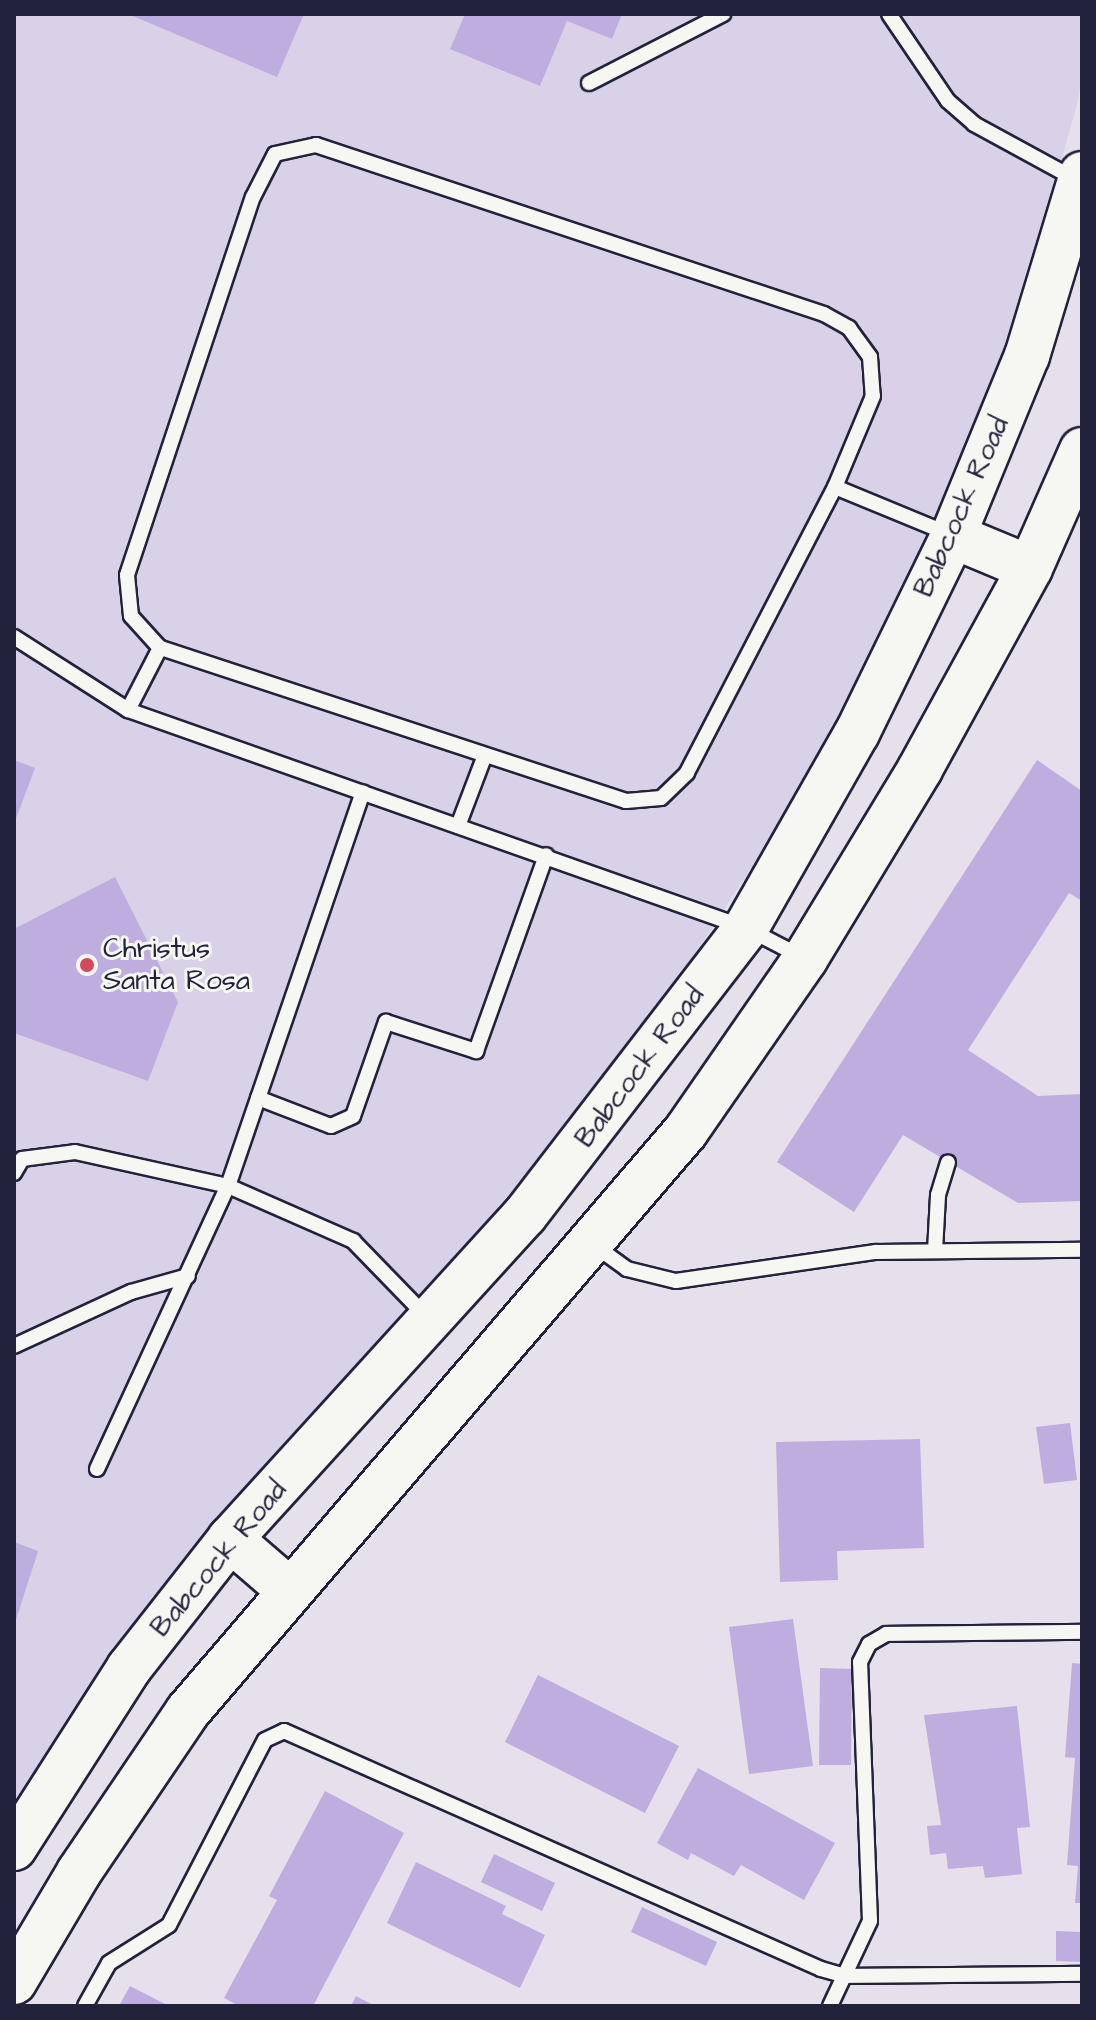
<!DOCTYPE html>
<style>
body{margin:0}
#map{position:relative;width:1096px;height:2020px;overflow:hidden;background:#e5e0ec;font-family:"Architects Daughter",sans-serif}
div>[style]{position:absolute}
.built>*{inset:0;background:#d9d1e8}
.building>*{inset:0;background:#beaedf}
.roads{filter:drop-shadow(2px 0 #22223b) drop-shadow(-2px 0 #22223b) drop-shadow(0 2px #22223b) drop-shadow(0 -2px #22223b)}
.lane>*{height:14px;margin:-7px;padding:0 7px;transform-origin:7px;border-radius:7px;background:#f6f6f2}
.primary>*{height:44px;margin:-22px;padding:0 22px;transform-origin:22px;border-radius:22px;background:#f6f6f2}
.dots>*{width:22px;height:22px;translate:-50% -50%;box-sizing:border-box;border:4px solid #f6f6f2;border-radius:50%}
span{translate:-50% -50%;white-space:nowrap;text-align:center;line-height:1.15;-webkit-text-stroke:6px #f6f6f2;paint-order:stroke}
.street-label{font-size:28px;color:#22223b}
.poi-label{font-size:28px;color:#22223b}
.left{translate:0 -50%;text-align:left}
.frame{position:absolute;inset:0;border:16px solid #22223b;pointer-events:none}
</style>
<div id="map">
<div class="built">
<div style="clip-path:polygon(14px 14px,1082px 14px,1082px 80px,1076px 108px,1023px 296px,963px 458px,834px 724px,756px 860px,666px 999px,571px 1121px,453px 1261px,237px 1501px,76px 1709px,14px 1802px)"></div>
</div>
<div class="building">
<div style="clip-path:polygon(128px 14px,304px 14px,277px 77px)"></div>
<div style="clip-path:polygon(465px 14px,622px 14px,612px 39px,567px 21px,540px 86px,450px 49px)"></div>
<div style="clip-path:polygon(14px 760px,35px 768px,14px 824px)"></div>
<div style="clip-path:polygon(1037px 760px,1082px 791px,1082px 901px,1069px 893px,968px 1050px,1038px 1096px,1082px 1094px,1082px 1201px,1018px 1203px,903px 1135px,854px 1212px,777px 1162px)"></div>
<div style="clip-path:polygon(115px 877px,178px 1002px,148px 1081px,14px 1033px,14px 929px)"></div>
<div style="clip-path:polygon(1070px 1423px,1077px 1480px,1044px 1484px,1036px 1427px)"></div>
<div style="clip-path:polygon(920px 1439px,924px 1548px,837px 1551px,838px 1580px,780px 1582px,776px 1442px)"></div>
<div style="clip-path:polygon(14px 1542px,38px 1551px,15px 1623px,14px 1623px)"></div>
<div style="clip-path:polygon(793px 1619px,813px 1766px,749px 1774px,729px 1627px)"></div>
<div style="clip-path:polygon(1072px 1663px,1082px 1664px,1082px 1903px,1075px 1903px,1078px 1866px,1067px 1865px,1075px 1758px,1065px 1757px)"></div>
<div style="clip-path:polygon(820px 1668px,852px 1669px,851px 1765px,819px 1765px)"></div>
<div style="clip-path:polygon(538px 1675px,679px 1746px,645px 1813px,505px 1742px)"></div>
<div style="clip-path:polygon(1017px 1706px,1030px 1827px,1017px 1828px,1022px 1874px,985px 1878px,983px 1866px,948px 1869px,946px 1853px,930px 1855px,927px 1826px,941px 1825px,924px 1715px)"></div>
<div style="clip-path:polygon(698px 1768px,835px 1843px,804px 1900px,741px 1865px,734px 1876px,691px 1853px,688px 1860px,657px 1843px)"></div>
<div style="clip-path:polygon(325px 1791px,404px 1833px,313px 2006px,239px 2006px,224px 1998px,277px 1900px,269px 1896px)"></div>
<div style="clip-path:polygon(494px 1854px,555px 1883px,542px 1911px,481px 1882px)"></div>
<div style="clip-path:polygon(416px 1862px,506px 1906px,502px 1914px,545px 1935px,520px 1988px,387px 1923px)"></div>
<div style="clip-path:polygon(642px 1907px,717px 1942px,706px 1966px,631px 1932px)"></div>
<div style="clip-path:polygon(1056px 1931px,1082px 1932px,1082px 1962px,1056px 1961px)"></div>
<div style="clip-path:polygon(130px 1986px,169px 2006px,119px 2006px)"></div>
<div style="clip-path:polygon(356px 1996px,375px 2006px,351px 2006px)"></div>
</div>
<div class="roads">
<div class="lane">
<div style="left:889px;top:14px;width:105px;rotate:55.9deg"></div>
<div style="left:948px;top:101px;width:35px;rotate:41deg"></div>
<div style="left:974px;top:124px;width:115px;rotate:28.6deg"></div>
<div style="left:589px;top:83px;width:151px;rotate:-27.2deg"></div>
<div style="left:835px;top:487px;width:322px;rotate:117.4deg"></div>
<div style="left:687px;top:773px;width:36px;rotate:136deg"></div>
<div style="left:661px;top:798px;width:35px;rotate:175deg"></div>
<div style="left:626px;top:801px;width:490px;rotate:-161.8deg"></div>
<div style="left:160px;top:648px;width:43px;rotate:-132.2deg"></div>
<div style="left:131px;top:616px;width:41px;rotate:-95.6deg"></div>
<div style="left:127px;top:575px;width:398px;rotate:-71.6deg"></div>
<div style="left:253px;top:197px;width:48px;rotate:-62.9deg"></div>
<div style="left:275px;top:154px;width:42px;rotate:-12.4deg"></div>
<div style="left:316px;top:145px;width:535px;rotate:18.4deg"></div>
<div style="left:824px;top:314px;width:29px;rotate:29deg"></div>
<div style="left:849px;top:328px;width:36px;rotate:54deg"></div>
<div style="left:870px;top:357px;width:39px;rotate:86deg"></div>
<div style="left:873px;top:396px;width:99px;rotate:112.7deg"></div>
<div style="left:835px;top:487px;width:123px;rotate:22.4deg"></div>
<div style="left:14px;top:637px;width:135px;rotate:32.6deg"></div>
<div style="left:128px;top:710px;width:655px;rotate:19.43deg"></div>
<div style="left:746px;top:928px;width:61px;rotate:27.4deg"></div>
<div style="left:128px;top:710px;width:70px;rotate:-62.7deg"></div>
<div style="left:458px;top:826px;width:76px;rotate:-69.2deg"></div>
<div style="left:258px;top:1098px;width:78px;rotate:21deg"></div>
<div style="left:331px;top:1126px;width:24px;rotate:-24deg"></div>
<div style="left:353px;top:1116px;width:100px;rotate:-70.7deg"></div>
<div style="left:386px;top:1022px;width:95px;rotate:17.9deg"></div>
<div style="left:476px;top:1051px;width:208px;rotate:-70.3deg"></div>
<div style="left:14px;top:1173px;width:16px;rotate:-60deg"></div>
<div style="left:22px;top:1159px;width:53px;rotate:-7.5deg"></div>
<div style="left:75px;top:1152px;width:157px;rotate:12.5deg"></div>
<div style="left:228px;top:1186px;width:137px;rotate:23.7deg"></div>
<div style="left:353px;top:1241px;width:106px;rotate:45.8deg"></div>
<div style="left:594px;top:1245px;width:41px;rotate:36deg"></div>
<div style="left:627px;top:1269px;width:50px;rotate:13.8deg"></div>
<div style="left:676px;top:1281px;width:202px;rotate:-8.3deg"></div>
<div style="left:876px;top:1252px;width:206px;rotate:-0.6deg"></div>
<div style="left:935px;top:1251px;width:56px;rotate:-86.9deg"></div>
<div style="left:938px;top:1195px;width:34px;rotate:-73deg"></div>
<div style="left:14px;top:1346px;width:129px;rotate:-24.8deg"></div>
<div style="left:131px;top:1292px;width:59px;rotate:-15.7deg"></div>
<div style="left:97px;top:1469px;width:312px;rotate:-65.2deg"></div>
<div style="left:228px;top:1186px;width:416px;rotate:-71.1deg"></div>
<div style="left:85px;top:2006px;width:49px;rotate:-60.8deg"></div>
<div style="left:109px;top:1963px;width:71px;rotate:-32.3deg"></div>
<div style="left:169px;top:1925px;width:208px;rotate:-62.6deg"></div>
<div style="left:265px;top:1740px;width:21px;rotate:-25deg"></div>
<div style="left:284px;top:1731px;width:587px;rotate:23.9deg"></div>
<div style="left:821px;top:1969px;width:25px;rotate:16deg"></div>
<div style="left:845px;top:1976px;width:237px;rotate:-0.5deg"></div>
<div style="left:830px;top:2006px;width:94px;rotate:-64.8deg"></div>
<div style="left:870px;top:1921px;width:259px;rotate:-92.2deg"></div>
<div style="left:860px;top:1662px;width:20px;rotate:-63deg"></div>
<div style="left:869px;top:1644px;width:20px;rotate:-30deg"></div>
<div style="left:886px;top:1634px;width:196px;rotate:-0.6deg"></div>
</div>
<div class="primary">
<div style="left:953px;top:536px;width:83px;rotate:22.6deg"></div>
<div style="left:230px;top:1539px;width:77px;rotate:40.8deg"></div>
<div style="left:14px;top:1848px;width:214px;rotate:-57.4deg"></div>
<div style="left:129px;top:1668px;width:164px;rotate:-51.9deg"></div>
<div style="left:230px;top:1539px;width:438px;rotate:-47.7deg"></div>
<div style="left:525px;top:1215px;width:362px;rotate:-52.4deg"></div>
<div style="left:746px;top:928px;width:224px;rotate:-60.4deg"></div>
<div style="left:857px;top:733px;width:219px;rotate:-64deg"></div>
<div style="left:953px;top:536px;width:195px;rotate:-67.7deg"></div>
<div style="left:1027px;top:356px;width:190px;rotate:-73.2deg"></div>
<div style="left:14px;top:1982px;width:128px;rotate:-59.4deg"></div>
<div style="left:79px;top:1872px;width:194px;rotate:-55.9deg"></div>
<div style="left:188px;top:1711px;width:764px;rotate:-49.35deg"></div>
<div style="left:686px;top:1131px;width:209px;rotate:-55.3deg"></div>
<div style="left:805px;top:959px;width:222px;rotate:-58.8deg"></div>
<div style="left:920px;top:769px;width:229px;rotate:-61.3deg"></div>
<div style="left:1030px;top:568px;width:129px;rotate:-66.2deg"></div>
</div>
</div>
<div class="dots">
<div style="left:87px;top:965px;background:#d1495b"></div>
</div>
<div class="street-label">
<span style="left:962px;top:507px;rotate:-66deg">Babcock Road</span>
<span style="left:640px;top:1067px;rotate:-53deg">Babcock Road</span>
<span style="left:219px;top:1559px;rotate:-50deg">Babcock Road</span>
</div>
<div class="poi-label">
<span class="left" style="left:103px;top:965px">Christus<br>Santa Rosa</span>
</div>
<div class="frame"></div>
</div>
